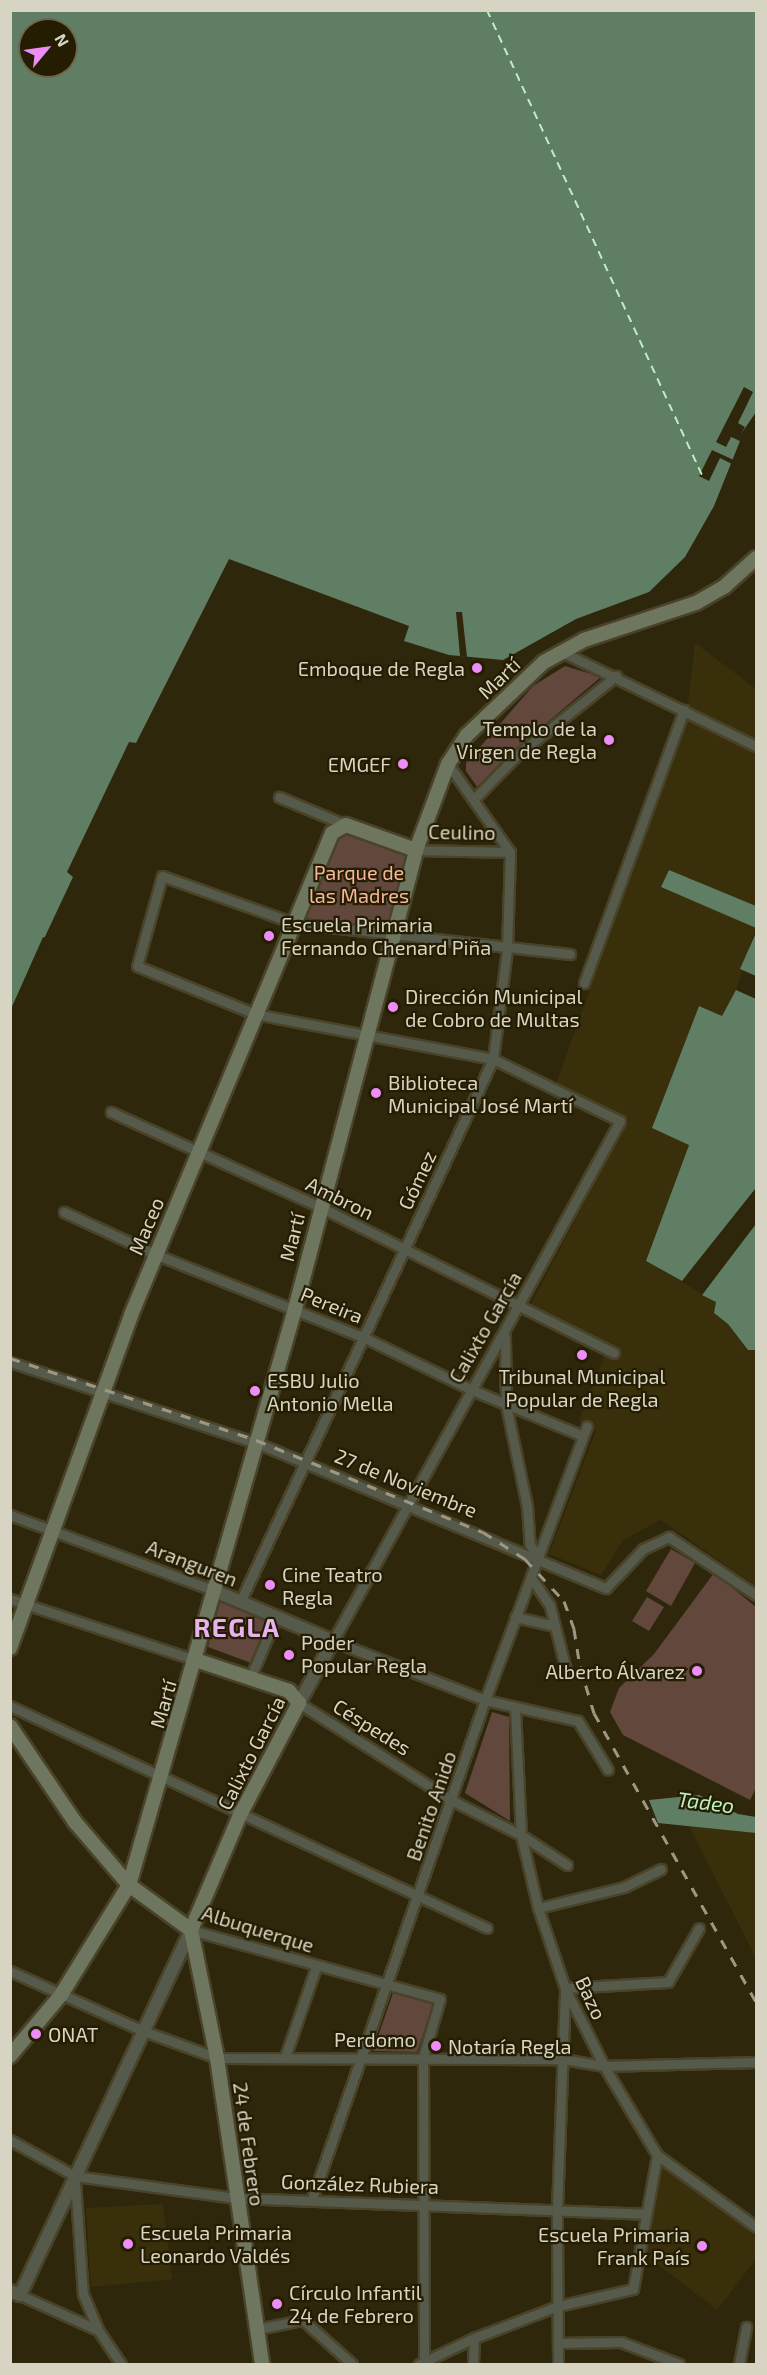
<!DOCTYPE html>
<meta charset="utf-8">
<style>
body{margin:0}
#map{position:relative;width:767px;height:2375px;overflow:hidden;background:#2e270b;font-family:"Exo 2",sans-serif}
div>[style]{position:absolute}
.built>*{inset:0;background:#39300b}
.green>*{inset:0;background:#61473c}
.water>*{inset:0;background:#607e64}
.pier>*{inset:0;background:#2e270b}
.ferry>*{height:1.5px;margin-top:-0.75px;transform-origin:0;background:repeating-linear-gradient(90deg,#bcf0c3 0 8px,transparent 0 14px)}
.roads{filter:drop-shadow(2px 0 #494329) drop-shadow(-2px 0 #494329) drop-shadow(0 2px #494329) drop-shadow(0 -2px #494329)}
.minor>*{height:9px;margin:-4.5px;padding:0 4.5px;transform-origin:4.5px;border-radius:4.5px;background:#555a4b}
.tertiary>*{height:12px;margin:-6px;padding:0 6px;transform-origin:6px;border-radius:6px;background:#555a4b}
.secondary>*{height:14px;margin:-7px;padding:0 7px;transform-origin:7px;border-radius:7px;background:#6e765f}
.rail>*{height:3px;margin-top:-1.5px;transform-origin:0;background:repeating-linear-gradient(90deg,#9d9884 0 10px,transparent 0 20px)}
.dots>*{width:16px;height:16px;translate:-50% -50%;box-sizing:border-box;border:3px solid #241d02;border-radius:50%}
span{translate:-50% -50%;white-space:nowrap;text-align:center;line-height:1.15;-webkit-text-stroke:4.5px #241d02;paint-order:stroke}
.poi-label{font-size:20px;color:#d8d4c4}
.right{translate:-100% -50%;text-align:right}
.left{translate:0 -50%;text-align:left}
.street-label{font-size:20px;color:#d8d4c4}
.park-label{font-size:20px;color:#f5b69c}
.water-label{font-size:21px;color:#bcf0c3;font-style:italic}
.district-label{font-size:26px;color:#e8b2ee;font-weight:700;letter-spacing:1.5px}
.frame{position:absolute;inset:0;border:12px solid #d8d4c4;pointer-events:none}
.north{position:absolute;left:18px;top:18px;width:60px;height:60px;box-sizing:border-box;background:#241d02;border:2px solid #6c6650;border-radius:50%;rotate:61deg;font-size:16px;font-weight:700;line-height:24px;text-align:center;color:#d8d4c4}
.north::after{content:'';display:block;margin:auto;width:21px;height:27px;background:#ee8cf8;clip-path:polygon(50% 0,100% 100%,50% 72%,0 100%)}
</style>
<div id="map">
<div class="built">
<div style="clip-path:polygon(695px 643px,756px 689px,756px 906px,669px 870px,661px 887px,756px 927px,736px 990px,722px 1016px,699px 1006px,652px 1128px,689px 1144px,646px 1261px,716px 1302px,714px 1313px,728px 1324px,748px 1350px,756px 1350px,756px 1586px,661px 1520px,623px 1540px,601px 1575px,549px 1554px,596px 1430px,579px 1421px,609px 1344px,531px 1304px,628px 1120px,556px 1084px,686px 722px)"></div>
<div style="clip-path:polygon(689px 1826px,756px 1833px,756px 1958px)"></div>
<div style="clip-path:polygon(661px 2163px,756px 2237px,756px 2259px,717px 2310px,646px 2255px)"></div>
<div style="clip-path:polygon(163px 2204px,172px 2279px,91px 2287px,86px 2208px)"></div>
</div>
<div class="green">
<div style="clip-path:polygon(565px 666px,601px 677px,506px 757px,478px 788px,466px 771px,466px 763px,533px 686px)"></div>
<div style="clip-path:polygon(337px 828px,416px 850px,394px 935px,294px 923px)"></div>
<div style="clip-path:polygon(671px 1549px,695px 1563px,671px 1606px,646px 1591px)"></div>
<div style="clip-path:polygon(714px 1573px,756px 1607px,756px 1788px,750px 1800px,623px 1735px,610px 1712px,619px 1688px,654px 1654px)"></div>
<div style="clip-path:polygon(647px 1597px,664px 1607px,649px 1631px,632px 1621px)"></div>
<div style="clip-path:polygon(220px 1602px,270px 1622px,251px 1663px,208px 1647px)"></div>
<div style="clip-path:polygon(492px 1712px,509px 1717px,510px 1821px,465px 1793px)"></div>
<div style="clip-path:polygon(394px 1990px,434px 2003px,417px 2052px,373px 2051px)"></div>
</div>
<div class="water">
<div style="clip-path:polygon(evenodd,11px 11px,756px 11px,756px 412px,737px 440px,740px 441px,714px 506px,685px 557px,649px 592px,576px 619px,503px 660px,449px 655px,404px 641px,409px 626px,229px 559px,136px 743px,129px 742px,67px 872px,73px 877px,11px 1009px,11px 11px,30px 30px,66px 30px,66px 66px,30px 66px,30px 30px)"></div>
<div style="clip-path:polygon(669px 870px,756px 906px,756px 928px,661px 887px)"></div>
<div style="clip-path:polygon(755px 935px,756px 936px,756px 976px,740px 969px)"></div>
<div style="clip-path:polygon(736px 990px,756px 999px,756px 1188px,682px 1281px,646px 1261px,689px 1145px,652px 1128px,699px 1006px,722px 1016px)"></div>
<div style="clip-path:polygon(756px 1224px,756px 1350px,748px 1350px,728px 1324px,714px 1313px,716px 1302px,702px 1295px)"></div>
<div style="clip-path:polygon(699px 1795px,738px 1814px,756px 1817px,756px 1833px,658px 1823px,649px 1800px)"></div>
</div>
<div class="pier">
<div style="clip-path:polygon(744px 387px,753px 392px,738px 423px,745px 427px,738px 440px,731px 437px,726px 447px,716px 442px)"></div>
<div style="clip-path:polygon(712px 450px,736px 461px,734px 465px,720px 458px,709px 481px,699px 476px)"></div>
<div style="clip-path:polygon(456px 612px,462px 612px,467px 657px,460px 656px)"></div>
<div style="clip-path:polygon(43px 937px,46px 938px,10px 1012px,11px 1009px)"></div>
<div style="clip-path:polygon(756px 1188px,756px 1193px,682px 1281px)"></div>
<div style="clip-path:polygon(756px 1221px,702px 1295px,700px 1294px,754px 1222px)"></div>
</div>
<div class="ferry">
<div style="left:487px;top:10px;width:517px;rotate:65.17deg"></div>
</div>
<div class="roads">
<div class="minor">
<div style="left:562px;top:652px;width:216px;rotate:25.9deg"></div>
<div style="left:279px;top:797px;width:73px;rotate:22.7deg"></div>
<div style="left:474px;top:799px;width:62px;rotate:-45.7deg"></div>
<div style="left:517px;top:755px;width:127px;rotate:-38.6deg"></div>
<div style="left:416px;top:850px;width:94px;rotate:1.2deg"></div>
<div style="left:570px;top:954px;width:278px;rotate:-173.6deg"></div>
<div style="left:294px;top:923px;width:140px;rotate:-160.4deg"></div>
<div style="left:162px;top:876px;width:93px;rotate:105.5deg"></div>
<div style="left:137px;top:966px;width:127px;rotate:22.1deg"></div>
<div style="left:255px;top:1014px;width:242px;rotate:10.7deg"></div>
<div style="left:493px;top:1059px;width:141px;rotate:26deg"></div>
<div style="left:620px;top:1121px;width:594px;rotate:118.9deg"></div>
<div style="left:333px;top:1641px;width:163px;rotate:21.2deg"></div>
<div style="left:485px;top:1700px;width:95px;rotate:12.7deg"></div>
<div style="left:578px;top:1721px;width:57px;rotate:58.5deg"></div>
<div style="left:584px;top:983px;width:291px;rotate:-69.9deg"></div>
<div style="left:111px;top:1112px;width:230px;rotate:24.4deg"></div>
<div style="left:320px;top:1207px;width:328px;rotate:26.4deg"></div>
<div style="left:64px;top:1212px;width:100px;rotate:24.8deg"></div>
<div style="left:155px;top:1254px;width:224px;rotate:21.8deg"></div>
<div style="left:363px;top:1337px;width:121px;rotate:25.9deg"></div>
<div style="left:472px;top:1390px;width:120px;rotate:22.5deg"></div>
<div style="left:505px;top:1336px;width:69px;rotate:89.2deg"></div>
<div style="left:506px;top:1405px;width:103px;rotate:78.3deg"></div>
<div style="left:527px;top:1506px;width:39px;rotate:86deg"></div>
<div style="left:530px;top:1545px;width:14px;rotate:54deg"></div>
<div style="left:10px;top:1362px;width:260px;rotate:18.2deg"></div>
<div style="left:257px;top:1443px;width:378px;rotate:22.6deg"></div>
<div style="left:606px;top:1588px;width:54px;rotate:-46.5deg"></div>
<div style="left:643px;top:1549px;width:29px;rotate:-25deg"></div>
<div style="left:669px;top:1537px;width:105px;rotate:33.7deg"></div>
<div style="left:10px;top:1515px;width:219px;rotate:20.3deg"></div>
<div style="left:532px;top:1579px;width:32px;rotate:56deg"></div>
<div style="left:550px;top:1606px;width:66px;rotate:76deg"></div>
<div style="left:10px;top:1599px;width:196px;rotate:18.2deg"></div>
<div style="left:240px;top:1602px;width:599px;rotate:-65.02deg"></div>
<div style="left:493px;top:1059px;width:111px;rotate:-82.7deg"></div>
<div style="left:507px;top:949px;width:97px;rotate:-88.2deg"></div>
<div style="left:510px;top:852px;width:108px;rotate:-125.2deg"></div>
<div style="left:515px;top:1617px;width:41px;rotate:12.7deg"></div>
<div style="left:251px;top:1676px;width:66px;rotate:-66.9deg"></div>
<div style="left:299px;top:1703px;width:183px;rotate:32.5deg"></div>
<div style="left:453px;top:1801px;width:76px;rotate:26.6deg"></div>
<div style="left:521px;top:1835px;width:55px;rotate:33.1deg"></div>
<div style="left:10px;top:1706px;width:526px;rotate:24.96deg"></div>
<div style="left:538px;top:1908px;width:89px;rotate:-13.7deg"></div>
<div style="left:624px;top:1887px;width:41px;rotate:-25.9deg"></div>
<div style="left:191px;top:1930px;width:258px;rotate:15.5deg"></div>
<div style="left:440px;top:1999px;width:60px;rotate:106.3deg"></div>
<div style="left:423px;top:2057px;width:305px;rotate:89.8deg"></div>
<div style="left:10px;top:1971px;width:144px;rotate:24.2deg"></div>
<div style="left:141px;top:2030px;width:81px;rotate:20.2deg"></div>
<div style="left:217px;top:2058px;width:346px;rotate:0.2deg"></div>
<div style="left:563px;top:2059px;width:42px;rotate:9.7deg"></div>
<div style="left:604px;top:2066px;width:152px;rotate:-1.5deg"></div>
<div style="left:285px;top:2057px;width:95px;rotate:-71deg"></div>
<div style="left:10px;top:2140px;width:74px;rotate:29deg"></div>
<div style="left:75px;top:2176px;width:162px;rotate:7.8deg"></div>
<div style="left:236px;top:2198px;width:410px;rotate:2.2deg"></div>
<div style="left:657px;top:2155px;width:122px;rotate:36deg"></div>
<div style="left:75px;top:2181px;width:113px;rotate:86deg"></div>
<div style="left:83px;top:2294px;width:39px;rotate:67deg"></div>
<div style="left:98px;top:2330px;width:41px;rotate:55.9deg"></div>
<div style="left:312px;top:2199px;width:528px;rotate:-70.88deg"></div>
<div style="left:485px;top:1700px;width:292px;rotate:-69.6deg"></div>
<div style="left:20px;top:2295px;width:85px;rotate:24.2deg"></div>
<div style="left:257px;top:2329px;width:47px;rotate:-11.1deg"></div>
<div style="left:303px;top:2320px;width:66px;rotate:41.9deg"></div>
<div style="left:558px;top:2343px;width:63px;rotate:-0.9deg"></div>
<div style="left:621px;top:2342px;width:62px;rotate:20.8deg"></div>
<div style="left:419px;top:2364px;width:61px;rotate:-25.3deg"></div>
<div style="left:474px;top:2338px;width:90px;rotate:-20.9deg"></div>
<div style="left:558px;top:2306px;width:77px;rotate:-12.8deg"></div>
<div style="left:633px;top:2289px;width:136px;rotate:-79.8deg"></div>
<div style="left:657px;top:2155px;width:104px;rotate:-120.8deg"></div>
<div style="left:604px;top:2066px;width:87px;rotate:-116.6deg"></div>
<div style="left:565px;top:1988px;width:84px;rotate:-108.6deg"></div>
<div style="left:538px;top:1908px;width:75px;rotate:-103.1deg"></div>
<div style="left:521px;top:1835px;width:128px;rotate:-92.7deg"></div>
<div style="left:473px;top:2364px;width:26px;rotate:-88deg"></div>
<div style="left:558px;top:2364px;width:154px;rotate:-90.4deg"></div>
<div style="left:557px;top:2210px;width:222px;rotate:-87.9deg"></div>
<div style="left:565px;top:1988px;width:103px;rotate:-3.3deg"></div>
<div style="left:668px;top:1982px;width:62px;rotate:-60.1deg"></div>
<div style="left:739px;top:2364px;width:38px;rotate:-79deg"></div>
</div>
<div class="tertiary">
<div style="left:215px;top:1591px;width:128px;rotate:23deg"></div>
<div style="left:333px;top:1641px;width:71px;rotate:118.7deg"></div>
<div style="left:10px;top:2291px;width:11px;rotate:22deg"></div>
<div style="left:20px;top:2295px;width:403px;rotate:-64.9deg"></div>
</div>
<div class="secondary">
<div style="left:10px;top:1648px;width:354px;rotate:-70deg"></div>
<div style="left:131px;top:1315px;width:522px;rotate:-67.36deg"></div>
<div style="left:332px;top:833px;width:16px;rotate:-30deg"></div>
<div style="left:346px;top:825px;width:74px;rotate:19.7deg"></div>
<div style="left:10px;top:1726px;width:116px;rotate:55.9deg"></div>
<div style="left:75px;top:1822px;width:83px;rotate:49.4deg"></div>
<div style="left:129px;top:1885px;width:77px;rotate:36deg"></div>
<div style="left:191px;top:1930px;width:131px;rotate:78.5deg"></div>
<div style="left:217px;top:2058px;width:309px;rotate:81.6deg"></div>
<div style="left:191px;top:1930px;width:125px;rotate:-66.9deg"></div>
<div style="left:240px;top:1815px;width:127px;rotate:-62.2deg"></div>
<div style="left:299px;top:1703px;width:16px;rotate:-130deg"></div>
<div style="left:289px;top:1691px;width:98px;rotate:-161.6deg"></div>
<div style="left:10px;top:2056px;width:80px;rotate:-50.1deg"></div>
<div style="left:61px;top:1995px;width:129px;rotate:-58.3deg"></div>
<div style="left:129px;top:1885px;width:599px;rotate:-73.92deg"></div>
<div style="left:295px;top:1309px;width:475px;rotate:-75.2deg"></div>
<div style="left:416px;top:850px;width:92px;rotate:-69.6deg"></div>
<div style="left:448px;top:764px;width:35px;rotate:-57deg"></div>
<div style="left:467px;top:735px;width:106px;rotate:-43.5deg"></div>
<div style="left:544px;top:662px;width:46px;rotate:-28.8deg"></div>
<div style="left:584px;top:640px;width:118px;rotate:-18.3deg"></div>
<div style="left:696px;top:603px;width:32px;rotate:-30deg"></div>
<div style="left:724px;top:587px;width:43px;rotate:-42.2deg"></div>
</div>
</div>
<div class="rail">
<div style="left:10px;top:1358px;width:259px;rotate:18.4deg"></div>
<div style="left:256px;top:1440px;width:245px;rotate:22.1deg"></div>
<div style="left:483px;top:1532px;width:50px;rotate:32.7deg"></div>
<div style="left:525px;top:1559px;width:57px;rotate:47.1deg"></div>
<div style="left:564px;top:1601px;width:30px;rotate:70deg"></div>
<div style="left:574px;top:1629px;width:37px;rotate:81deg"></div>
<div style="left:580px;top:1666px;width:49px;rotate:73.4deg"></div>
<div style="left:594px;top:1713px;width:331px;rotate:60.7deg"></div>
</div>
<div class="dots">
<div style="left:477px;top:668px;background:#ee8cf8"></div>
<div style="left:609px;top:740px;background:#ee8cf8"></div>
<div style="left:403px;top:764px;background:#ee8cf8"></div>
<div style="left:269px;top:936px;background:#ee8cf8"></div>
<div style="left:393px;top:1007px;background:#ee8cf8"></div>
<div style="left:376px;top:1093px;background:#ee8cf8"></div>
<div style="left:582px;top:1355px;background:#ee8cf8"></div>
<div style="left:255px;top:1391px;background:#ee8cf8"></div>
<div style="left:270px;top:1585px;background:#ee8cf8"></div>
<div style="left:289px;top:1655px;background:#ee8cf8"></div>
<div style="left:697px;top:1671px;background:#ee8cf8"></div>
<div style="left:36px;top:2034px;background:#ee8cf8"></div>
<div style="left:436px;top:2046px;background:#ee8cf8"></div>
<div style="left:128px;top:2244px;background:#ee8cf8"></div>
<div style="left:702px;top:2246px;background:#ee8cf8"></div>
<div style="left:277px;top:2304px;background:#ee8cf8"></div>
</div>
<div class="poi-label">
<span class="right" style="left:465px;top:668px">Emboque de Regla</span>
<span class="right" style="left:597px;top:740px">Templo de la<br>Virgen de Regla</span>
<span class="right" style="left:391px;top:764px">EMGEF</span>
<span class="left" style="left:281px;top:936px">Escuela Primaria<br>Fernando Chenard Piña</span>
<span class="left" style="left:405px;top:1008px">Dirección Municipal<br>de Cobro de Multas</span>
<span class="left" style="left:388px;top:1094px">Biblioteca<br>Municipal José Martí</span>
<span style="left:582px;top:1388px">Tribunal Municipal<br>Popular de Regla</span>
<span class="left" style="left:267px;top:1392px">ESBU Julio<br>Antonio Mella</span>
<span class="left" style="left:282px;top:1586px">Cine Teatro<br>Regla</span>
<span class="left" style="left:301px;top:1654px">Poder<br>Popular Regla</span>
<span class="right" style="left:685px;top:1671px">Alberto Álvarez</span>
<span class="left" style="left:48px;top:2034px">ONAT</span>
<span class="left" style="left:448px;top:2046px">Notaría Regla</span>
<span class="left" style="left:140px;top:2244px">Escuela Primaria<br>Leonardo Valdés</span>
<span class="right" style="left:690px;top:2246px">Escuela Primaria<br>Frank País</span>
<span class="left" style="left:289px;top:2304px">Círculo Infantil<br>24 de Febrero</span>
</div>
<div class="street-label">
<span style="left:499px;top:678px;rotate:-44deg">Martí</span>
<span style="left:462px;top:832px;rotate:1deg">Ceulino</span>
<span style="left:417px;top:1180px;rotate:-65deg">Gómez</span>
<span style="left:340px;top:1198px;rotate:26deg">Ambron</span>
<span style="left:146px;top:1226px;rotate:-67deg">Maceo</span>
<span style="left:292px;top:1237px;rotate:-76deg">Martí</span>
<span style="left:332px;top:1305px;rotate:22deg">Pereira</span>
<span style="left:485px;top:1327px;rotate:-60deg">Calixto García</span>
<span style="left:406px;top:1483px;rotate:22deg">27 de Noviembre</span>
<span style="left:192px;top:1563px;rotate:21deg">Aranguren</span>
<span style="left:163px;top:1704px;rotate:-74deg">Martí</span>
<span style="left:372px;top:1727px;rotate:32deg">Céspedes</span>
<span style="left:251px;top:1753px;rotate:-63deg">Calixto García</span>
<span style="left:431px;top:1806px;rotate:-71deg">Benito Anido</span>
<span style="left:258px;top:1929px;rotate:17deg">Albuquerque</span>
<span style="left:591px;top:1998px;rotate:65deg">Bazo</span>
<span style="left:375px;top:2039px">Perdomo</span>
<span style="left:249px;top:2144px;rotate:82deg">24 de Febrero</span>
<span style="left:360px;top:2184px;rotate:2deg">González Rubiera</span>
</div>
<div class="park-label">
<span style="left:359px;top:884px">Parque de<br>las Madres</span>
</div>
<div class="water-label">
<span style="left:706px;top:1802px;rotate:7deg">Tadeo</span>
</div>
<div class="district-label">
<span style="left:237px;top:1627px">REGLA</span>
</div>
<div class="frame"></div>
<div class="north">N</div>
</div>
